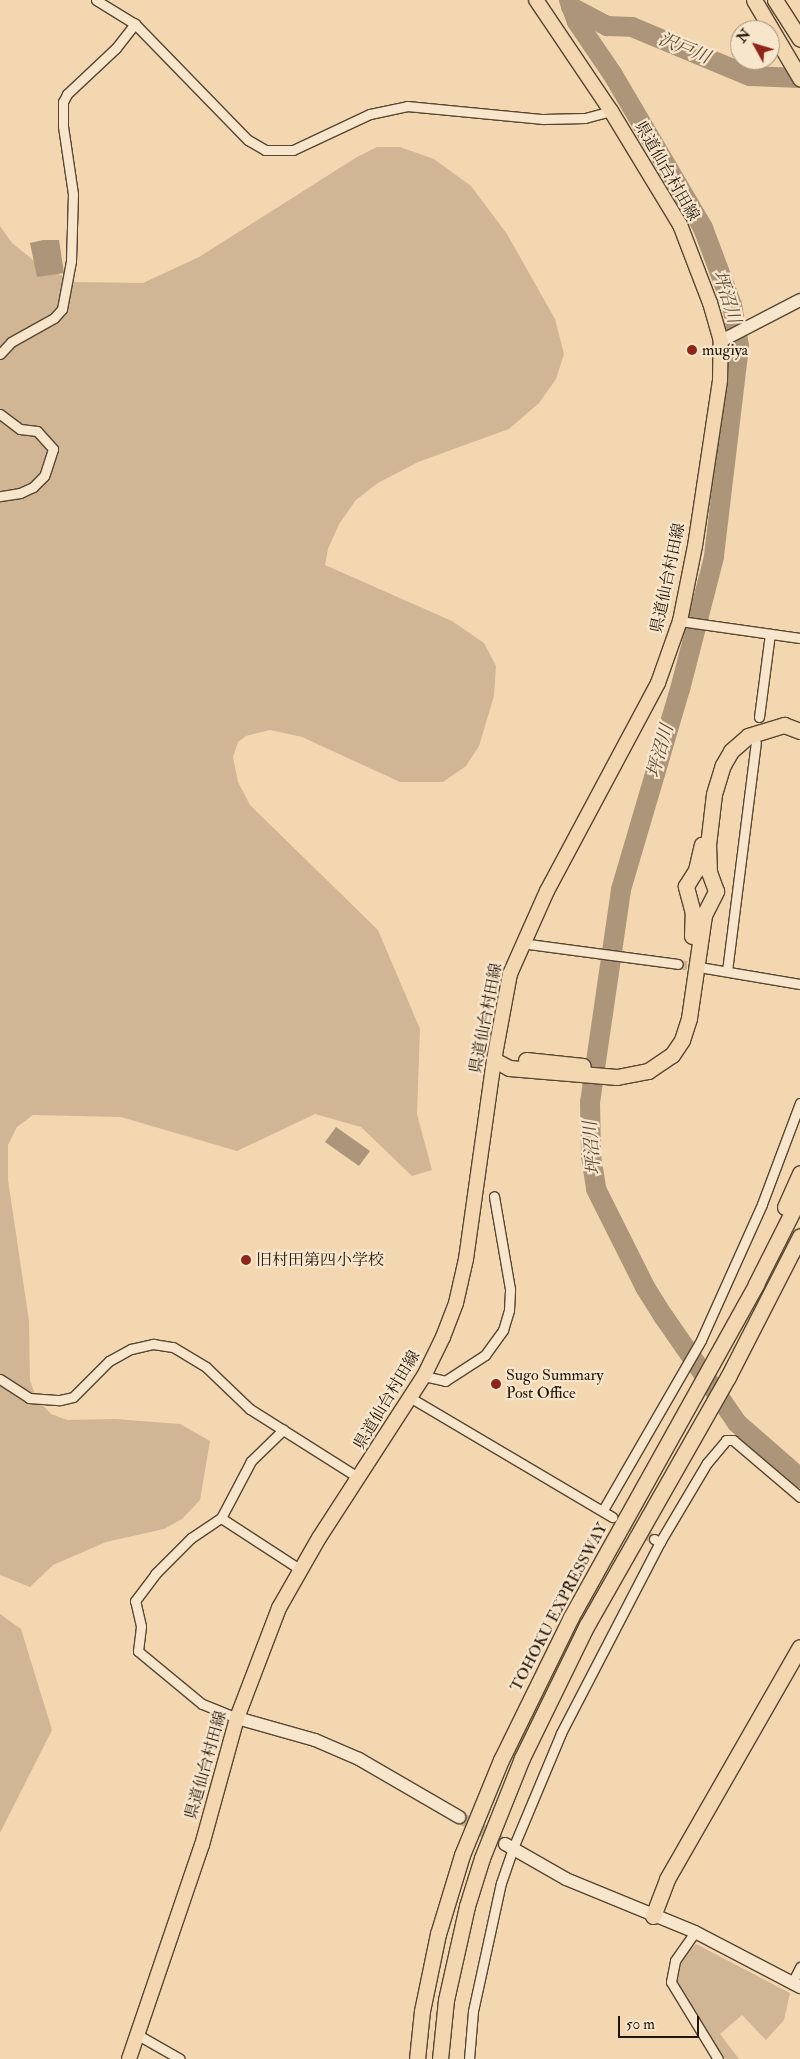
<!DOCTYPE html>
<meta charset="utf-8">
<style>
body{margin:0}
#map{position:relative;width:800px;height:2059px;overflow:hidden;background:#f3d7b1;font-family:"IM FELL Double Pica","Noto Serif JP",serif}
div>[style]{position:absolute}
.green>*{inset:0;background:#d0b694}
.water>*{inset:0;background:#ac9578}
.river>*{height:20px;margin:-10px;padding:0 10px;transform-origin:10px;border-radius:10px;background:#ac9578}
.street-tunnel>*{height:9px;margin-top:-4.5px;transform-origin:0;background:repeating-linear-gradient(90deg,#c9b08f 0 9px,transparent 0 13.5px)}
.secondary-tunnel>*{height:12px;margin-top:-6px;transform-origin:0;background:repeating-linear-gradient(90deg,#c9b08f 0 12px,transparent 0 18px)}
.roads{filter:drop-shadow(1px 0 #574632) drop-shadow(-1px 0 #574632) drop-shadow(0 1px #574632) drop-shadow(0 -1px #574632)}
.street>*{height:9px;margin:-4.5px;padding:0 4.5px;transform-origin:4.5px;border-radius:4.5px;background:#f7e5cc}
.secondary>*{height:12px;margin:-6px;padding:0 6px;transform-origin:6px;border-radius:6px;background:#f7e5cc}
.primary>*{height:14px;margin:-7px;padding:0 7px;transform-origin:7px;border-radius:7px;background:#f3d7b1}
.highway>*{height:15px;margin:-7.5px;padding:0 7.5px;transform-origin:7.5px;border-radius:7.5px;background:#f3d7b1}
.dots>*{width:14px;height:14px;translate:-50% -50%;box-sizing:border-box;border:2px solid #f7e5cc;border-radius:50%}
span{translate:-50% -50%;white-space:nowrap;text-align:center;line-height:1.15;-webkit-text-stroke:4.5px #f7e5cc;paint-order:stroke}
.street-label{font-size:16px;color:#231608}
.poi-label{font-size:16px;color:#231608}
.left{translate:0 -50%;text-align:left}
.water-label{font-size:18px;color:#5a4935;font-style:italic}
.north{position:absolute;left:730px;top:20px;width:50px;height:50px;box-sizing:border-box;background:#f7e5cc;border:1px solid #a2927e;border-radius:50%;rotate:309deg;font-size:14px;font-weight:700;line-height:20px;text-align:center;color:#231608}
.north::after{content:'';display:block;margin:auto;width:18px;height:22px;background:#8f2418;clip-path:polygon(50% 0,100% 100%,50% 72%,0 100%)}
.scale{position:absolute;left:618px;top:2016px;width:81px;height:22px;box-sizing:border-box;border:2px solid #231608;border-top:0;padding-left:6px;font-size:15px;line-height:18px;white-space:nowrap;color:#231608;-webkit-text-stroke:4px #f7e5cc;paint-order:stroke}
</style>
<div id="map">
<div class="green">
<div style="clip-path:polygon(377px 147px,400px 147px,434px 159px,471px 186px,507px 234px,555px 319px,564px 354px,556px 379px,539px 403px,509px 429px,418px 462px,378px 483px,356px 500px,339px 524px,328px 549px,325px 565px,452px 621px,484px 643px,496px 666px,494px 696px,479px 746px,466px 766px,443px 782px,400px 782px,302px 737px,270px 730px,246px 736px,238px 742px,233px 757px,238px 782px,250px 805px,378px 930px,420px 1029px,417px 1114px,432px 1170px,412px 1176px,361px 1127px,315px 1114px,237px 1151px,121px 1117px,33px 1115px,17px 1127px,8px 1145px,8px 1180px,29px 1321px,30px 1381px,37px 1399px,51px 1414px,67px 1420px,115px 1419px,180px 1424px,210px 1441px,200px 1500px,182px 1519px,164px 1529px,106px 1542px,53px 1565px,30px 1587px,0 1575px,0 226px,12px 243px,38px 264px,75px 282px,143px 283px,199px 257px,357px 157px)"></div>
<div style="clip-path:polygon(0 1614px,21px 1629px,52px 1730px,0 1833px)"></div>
<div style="clip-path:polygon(696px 1944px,790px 1993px,784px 2020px,766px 2040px,742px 2015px,720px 2034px,739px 2059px,725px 2059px,678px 1987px,676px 1975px,685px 1955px)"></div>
</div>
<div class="water">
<div style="clip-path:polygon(43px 240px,59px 240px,64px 273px,37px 277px,30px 243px)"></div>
<div style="clip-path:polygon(336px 1127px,370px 1151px,359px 1166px,325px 1142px)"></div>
</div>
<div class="river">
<div style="left:569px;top:0;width:23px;rotate:70deg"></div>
<div style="left:577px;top:22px;width:64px;rotate:55.8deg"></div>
<div style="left:613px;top:75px;width:178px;rotate:59.5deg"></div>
<div style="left:703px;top:228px;width:82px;rotate:69.4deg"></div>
<div style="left:732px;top:305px;width:42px;rotate:80.3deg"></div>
<div style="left:739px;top:346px;width:212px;rotate:96.8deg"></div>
<div style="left:714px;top:557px;width:136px;rotate:104.4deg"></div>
<div style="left:680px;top:689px;width:209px;rotate:106.4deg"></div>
<div style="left:621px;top:890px;width:214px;rotate:98.3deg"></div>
<div style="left:590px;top:1102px;width:54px;rotate:88.9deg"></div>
<div style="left:591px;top:1156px;width:33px;rotate:81deg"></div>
<div style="left:596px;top:1189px;width:110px;rotate:63.4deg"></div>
<div style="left:645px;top:1287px;width:36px;rotate:58deg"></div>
<div style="left:664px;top:1317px;width:129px;rotate:55.4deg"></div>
<div style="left:737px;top:1423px;width:84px;rotate:41.1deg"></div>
<div style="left:571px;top:7px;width:41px;rotate:27.8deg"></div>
<div style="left:607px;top:26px;width:25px;rotate:2deg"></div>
<div style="left:632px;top:27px;width:128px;rotate:22.6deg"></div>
<div style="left:750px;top:76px;width:50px;rotate:2.3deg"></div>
</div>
<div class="street-tunnel">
<div style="left:678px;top:964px;width:21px;rotate:8deg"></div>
<div style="left:612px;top:1517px;width:47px;rotate:27.6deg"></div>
</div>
<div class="secondary-tunnel">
<div style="left:459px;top:1817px;width:53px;rotate:30.4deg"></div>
</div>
<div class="roads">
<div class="street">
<div style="left:96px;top:0;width:46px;rotate:31.6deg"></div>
<div style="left:135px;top:24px;width:162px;rotate:45.8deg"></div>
<div style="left:248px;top:140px;width:20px;rotate:30deg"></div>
<div style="left:265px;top:150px;width:28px"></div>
<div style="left:293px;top:150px;width:85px;rotate:-25.1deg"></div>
<div style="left:370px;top:114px;width:38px;rotate:-12deg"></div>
<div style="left:407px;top:106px;width:137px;rotate:5.5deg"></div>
<div style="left:543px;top:119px;width:42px;rotate:-1.4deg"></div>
<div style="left:585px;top:118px;width:27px;rotate:-15deg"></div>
<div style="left:0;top:354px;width:16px;rotate:-47deg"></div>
<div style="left:11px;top:342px;width:49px;rotate:-29.2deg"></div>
<div style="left:54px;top:318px;width:12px;rotate:-48deg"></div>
<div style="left:62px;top:309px;width:49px;rotate:-79.4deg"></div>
<div style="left:71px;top:261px;width:67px;rotate:-88.3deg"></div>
<div style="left:73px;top:194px;width:69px;rotate:-98.4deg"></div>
<div style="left:63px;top:126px;width:24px;rotate:-90deg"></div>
<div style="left:63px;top:102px;width:9px;rotate:-63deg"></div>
<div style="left:67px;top:94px;width:67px;rotate:-43.2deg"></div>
<div style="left:116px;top:48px;width:31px;rotate:-52deg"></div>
<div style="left:0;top:414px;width:25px;rotate:37deg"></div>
<div style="left:20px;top:429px;width:17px;rotate:7deg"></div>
<div style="left:37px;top:431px;width:24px;rotate:48deg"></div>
<div style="left:53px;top:449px;width:28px;rotate:108deg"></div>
<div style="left:44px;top:476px;width:16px;rotate:135deg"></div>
<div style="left:33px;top:487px;width:14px;rotate:155deg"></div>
<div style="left:20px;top:493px;width:20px;rotate:171deg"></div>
<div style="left:680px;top:621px;width:121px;rotate:8.1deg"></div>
<div style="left:759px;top:717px;width:84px;rotate:-82.5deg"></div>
<div style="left:521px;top:943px;width:158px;rotate:7.6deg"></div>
<div style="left:705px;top:968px;width:96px;rotate:9.6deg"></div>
<div style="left:727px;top:971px;width:230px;rotate:-82.8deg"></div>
<div style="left:424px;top:1376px;width:22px;rotate:13deg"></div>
<div style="left:445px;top:1381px;width:48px;rotate:-33deg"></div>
<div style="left:485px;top:1355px;width:31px;rotate:-54deg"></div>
<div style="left:503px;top:1330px;width:21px;rotate:-73deg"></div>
<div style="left:509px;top:1310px;width:21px;rotate:-87deg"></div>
<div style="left:510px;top:1289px;width:94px;rotate:-99.8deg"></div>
<div style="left:0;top:1379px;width:35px;rotate:33deg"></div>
<div style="left:29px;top:1398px;width:31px;rotate:4deg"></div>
<div style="left:60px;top:1400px;width:13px;rotate:-13deg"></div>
<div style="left:73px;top:1397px;width:51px;rotate:-45deg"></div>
<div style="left:109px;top:1361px;width:25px;rotate:-29deg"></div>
<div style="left:131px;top:1349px;width:23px;rotate:-13deg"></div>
<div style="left:153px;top:1344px;width:20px;rotate:9deg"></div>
<div style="left:173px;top:1347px;width:39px;rotate:31deg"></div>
<div style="left:206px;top:1367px;width:61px;rotate:43.7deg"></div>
<div style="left:250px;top:1409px;width:129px;rotate:32.3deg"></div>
<div style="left:411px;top:1398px;width:234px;rotate:30.6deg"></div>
<div style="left:603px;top:1510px;width:196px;rotate:-60deg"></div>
<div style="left:701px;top:1340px;width:149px;rotate:-65.8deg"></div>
<div style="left:762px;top:1204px;width:108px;rotate:-69.4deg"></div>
<div style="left:221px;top:1518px;width:95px;rotate:33deg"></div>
<div style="left:654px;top:1539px;width:7px;rotate:27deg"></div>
<div style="left:660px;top:1542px;width:92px;rotate:-59.3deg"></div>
<div style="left:707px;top:1463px;width:30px;rotate:-50deg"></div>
<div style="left:726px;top:1440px;width:7px"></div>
<div style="left:733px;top:1440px;width:88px;rotate:40.4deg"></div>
<div style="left:237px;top:1718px;width:38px;rotate:-158deg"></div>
<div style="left:202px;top:1704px;width:83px;rotate:-140.4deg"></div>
<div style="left:138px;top:1651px;width:25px;rotate:-83deg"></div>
<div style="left:141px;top:1626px;width:26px;rotate:-103deg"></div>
<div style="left:135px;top:1601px;width:34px;rotate:-53deg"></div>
<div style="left:155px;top:1574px;width:51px;rotate:-45deg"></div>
<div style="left:191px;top:1538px;width:36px;rotate:-34deg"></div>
<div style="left:221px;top:1518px;width:64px;rotate:-62.2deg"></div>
<div style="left:251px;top:1461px;width:45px;rotate:-44.1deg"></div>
<div style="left:695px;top:1932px;width:35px;rotate:125deg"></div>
<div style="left:675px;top:1961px;width:21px;rotate:101deg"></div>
<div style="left:671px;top:1982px;width:90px;rotate:58.6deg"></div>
<div style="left:792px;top:1983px;width:18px;rotate:-63deg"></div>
<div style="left:138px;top:2035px;width:48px;rotate:29.7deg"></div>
<div style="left:469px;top:2059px;width:48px;rotate:-85.2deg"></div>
<div style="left:473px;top:2011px;width:131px;rotate:-77.7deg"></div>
<div style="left:501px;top:1883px;width:37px;rotate:-71deg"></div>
<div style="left:513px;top:1848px;width:125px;rotate:-67.3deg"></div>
<div style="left:561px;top:1733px;width:215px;rotate:-62.6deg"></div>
</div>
<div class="secondary">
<div style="left:721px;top:341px;width:89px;rotate:-27.4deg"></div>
<div style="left:237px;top:1718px;width:81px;rotate:15.8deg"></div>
<div style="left:315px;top:1740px;width:48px;rotate:23.4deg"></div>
<div style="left:359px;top:1759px;width:116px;rotate:30.1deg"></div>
<div style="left:505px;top:1844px;width:70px;rotate:29.8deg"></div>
<div style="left:566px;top:1879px;width:139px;rotate:22.3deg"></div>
<div style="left:695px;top:1932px;width:119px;rotate:27.6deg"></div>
</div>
<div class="primary">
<div style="left:129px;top:2059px;width:226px;rotate:-71.2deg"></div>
<div style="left:202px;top:1845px;width:132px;rotate:-74.6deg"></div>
<div style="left:237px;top:1718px;width:118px;rotate:-69.1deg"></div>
<div style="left:279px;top:1608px;width:81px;rotate:-60.3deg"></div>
<div style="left:319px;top:1538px;width:193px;rotate:-57.1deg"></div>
<div style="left:424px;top:1376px;width:43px;rotate:-64deg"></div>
<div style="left:443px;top:1337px;width:36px;rotate:-69deg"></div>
<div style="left:456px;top:1303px;width:45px;rotate:-77.2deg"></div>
<div style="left:466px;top:1259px;width:201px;rotate:-82deg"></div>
<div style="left:494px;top:1060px;width:87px;rotate:-79.5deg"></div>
<div style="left:510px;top:974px;width:91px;rotate:-66deg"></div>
<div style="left:547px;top:891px;width:236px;rotate:-61.9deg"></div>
<div style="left:658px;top:683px;width:66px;rotate:-70.5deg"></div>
<div style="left:680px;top:621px;width:76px;rotate:-78.7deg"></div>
<div style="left:695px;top:546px;width:168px;rotate:-81.4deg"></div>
<div style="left:720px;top:380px;width:39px;rotate:-89deg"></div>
<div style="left:721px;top:341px;width:40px;rotate:-106deg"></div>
<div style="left:710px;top:303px;width:84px;rotate:-111deg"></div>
<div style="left:680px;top:225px;width:133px;rotate:-121.2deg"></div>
<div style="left:611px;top:111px;width:134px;rotate:-124deg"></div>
</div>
<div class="highway">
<div style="left:754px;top:0;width:91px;rotate:59.5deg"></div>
<div style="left:775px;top:0;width:46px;rotate:57.3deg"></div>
<div style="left:692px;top:936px;width:23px;rotate:-88deg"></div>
<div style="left:693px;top:913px;width:28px;rotate:-105deg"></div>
<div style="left:686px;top:886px;width:19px;rotate:-58deg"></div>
<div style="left:696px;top:870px;width:26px;rotate:-77deg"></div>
<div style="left:494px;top:1060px;width:17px;rotate:28deg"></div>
<div style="left:509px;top:1068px;width:108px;rotate:4.8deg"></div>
<div style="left:617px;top:1077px;width:32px;rotate:-11deg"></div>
<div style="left:648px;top:1071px;width:29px;rotate:-34deg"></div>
<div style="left:672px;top:1055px;width:18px;rotate:-56deg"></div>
<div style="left:682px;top:1040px;width:23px;rotate:-72deg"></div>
<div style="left:689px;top:1018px;width:104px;rotate:-81.7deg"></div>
<div style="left:704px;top:915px;width:27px;rotate:-63deg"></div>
<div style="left:716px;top:891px;width:20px;rotate:-110deg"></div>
<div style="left:709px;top:872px;width:27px;rotate:-92deg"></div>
<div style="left:708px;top:845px;width:51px;rotate:-83.3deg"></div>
<div style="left:714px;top:794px;width:30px;rotate:-73deg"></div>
<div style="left:723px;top:765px;width:16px;rotate:-60deg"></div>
<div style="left:731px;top:751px;width:23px;rotate:-41deg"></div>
<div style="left:748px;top:736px;width:38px;rotate:-17deg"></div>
<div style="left:784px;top:725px;width:17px;rotate:21deg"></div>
<div style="left:526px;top:1060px;width:57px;rotate:6deg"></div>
<div style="left:785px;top:1207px;width:37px;rotate:-66deg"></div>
<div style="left:653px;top:1916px;width:40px;rotate:-69deg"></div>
<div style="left:667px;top:1879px;width:267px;rotate:-60.2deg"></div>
<div style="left:417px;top:2059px;width:48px;rotate:-84.1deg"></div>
<div style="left:422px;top:2011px;width:79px;rotate:-78.3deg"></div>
<div style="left:438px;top:1934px;width:83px;rotate:-73.1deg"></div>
<div style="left:462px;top:1855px;width:103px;rotate:-67.7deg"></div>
<div style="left:501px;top:1760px;width:159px;rotate:-63.9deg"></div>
<div style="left:571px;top:1617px;width:381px;rotate:-60.9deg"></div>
<div style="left:756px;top:1284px;width:97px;rotate:-63.2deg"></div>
<div style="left:440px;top:2059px;width:59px;rotate:-84.2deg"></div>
<div style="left:446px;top:2000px;width:96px;rotate:-77.4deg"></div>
<div style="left:467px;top:1906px;width:50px;rotate:-72.6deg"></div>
<div style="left:482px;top:1858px;width:108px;rotate:-68.2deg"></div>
<div style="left:522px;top:1758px;width:148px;rotate:-64deg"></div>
<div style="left:587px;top:1625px;width:285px;rotate:-60.4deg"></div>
<div style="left:728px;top:1377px;width:158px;rotate:-62.9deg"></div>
</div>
</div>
<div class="dots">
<div style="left:692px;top:350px;background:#8f2418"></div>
<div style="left:246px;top:1260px;background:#8f2418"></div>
<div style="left:496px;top:1384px;background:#8f2418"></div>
</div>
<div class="street-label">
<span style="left:667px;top:171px;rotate:60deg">県道仙台村田線</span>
<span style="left:668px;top:578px;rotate:-78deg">県道仙台村田線</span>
<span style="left:486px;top:1018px;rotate:-79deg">県道仙台村田線</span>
<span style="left:387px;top:1400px;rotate:-59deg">県道仙台村田線</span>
<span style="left:559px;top:1607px;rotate:-62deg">TOHOKU EXPRESSWAY</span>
<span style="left:206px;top:1765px;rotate:-74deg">県道仙台村田線</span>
</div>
<div class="poi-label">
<span class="left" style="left:702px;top:350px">mugiya</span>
<span class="left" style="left:256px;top:1260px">旧村田第四小学校</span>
<span class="left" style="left:506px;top:1384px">Sugo Summary<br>Post Office</span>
</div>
<div class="water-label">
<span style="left:684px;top:49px;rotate:22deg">沢戸川</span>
<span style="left:726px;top:297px;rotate:73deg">坪沼川</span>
<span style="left:661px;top:751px;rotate:-74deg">坪沼川</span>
<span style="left:593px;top:1148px;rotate:-94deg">坪沼川</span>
</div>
<div class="north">N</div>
<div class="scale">50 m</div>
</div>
